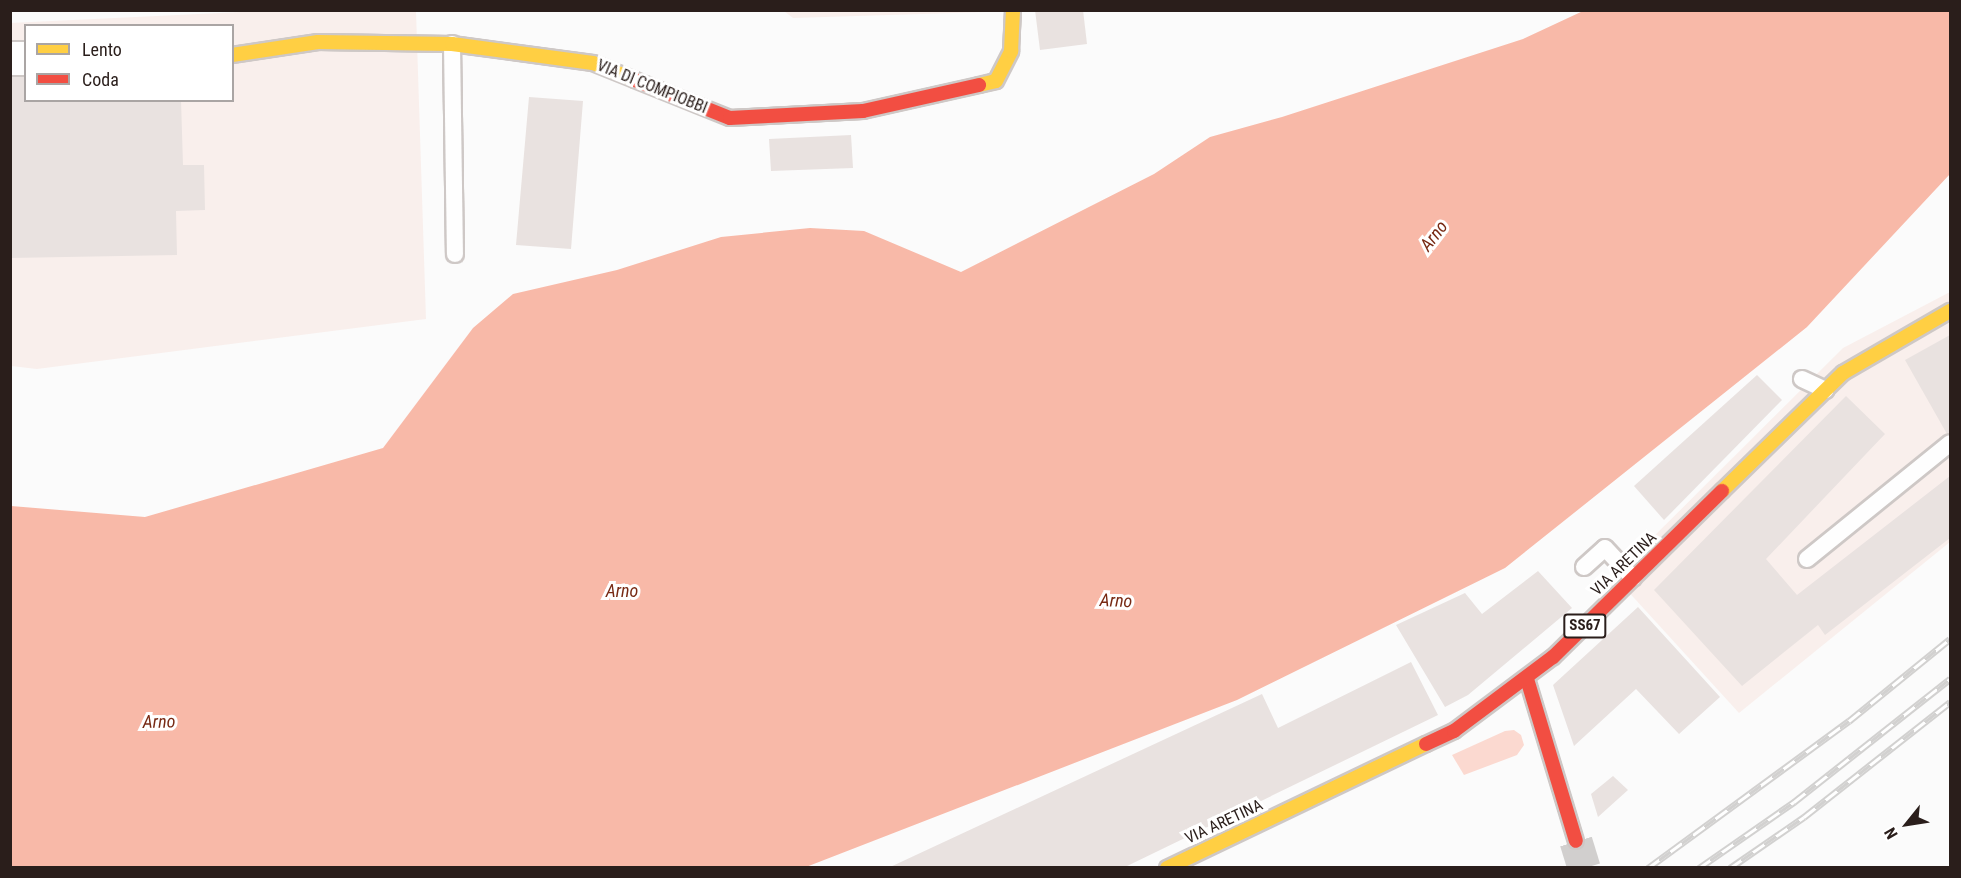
<!DOCTYPE html>
<style>
body{margin:0}
#map{position:relative;width:1961px;height:878px;overflow:hidden;background:#fbfbfb;font-family:"Roboto Condensed",sans-serif}
div>[style]{position:absolute}
.built>*{inset:0;background:#f9efec}
.green>*{inset:0;background:#fbd9d0}
.water>*{inset:0;background:#f8b9a8}
.building>*{inset:0;background:#e9e2e0}
.secondary-tunnel>*{height:33px;margin-top:-16.5px;transform-origin:0;background:repeating-linear-gradient(90deg,#d1cfce 0 33px,transparent 0 49px)}
.roads{filter:drop-shadow(2px 0 #cec8c6) drop-shadow(-2px 0 #cec8c6) drop-shadow(0 2px #cec8c6) drop-shadow(0 -2px #cec8c6)}
.lane>*{height:16px;margin:-8px;padding:0 8px;transform-origin:8px;border-radius:8px;background:#fefefe}
.street>*{height:33px;margin:-16.5px;padding:0 16.5px;transform-origin:16.5px;border-radius:16.5px;background:#fefefe}
.slow>*{height:14px;margin:-7px;padding:0 7px;transform-origin:7px;border-radius:7px;background:#ffcf43}
.jam>*{height:14px;margin:-7px;padding:0 7px;transform-origin:7px;border-radius:7px;background:#f24e42}
.rail>*{height:7px;margin-top:-3.5px;transform-origin:0;background:repeating-linear-gradient(90deg,#fff 0 14px,#d2d1d0 0 28px);box-sizing:border-box;border-block:2px solid #d2d1d0}
span{translate:-50% -50%;white-space:nowrap;text-align:center;line-height:1.15;-webkit-text-stroke:6px #fff;paint-order:stroke}
.shield-label span{padding:2px 4px;background:#fff;border:2px solid;border-radius:4px;-webkit-text-stroke-width:0}
.shield-label{font-size:15px;color:#2a1e1b;font-weight:700}
.street-label{font-size:16px;color:#2a1e1b}
.water-label{font-size:18px;color:#782a14;font-style:italic}
.frame{position:absolute;inset:0;border:12px solid #2a1e1b;pointer-events:none}
.legend{position:absolute;left:24px;top:24px;width:210px;height:78px;box-sizing:border-box;background:#fff;border:2px solid #aaa5a4;margin:0;padding:8px 10px;list-style:none;font-size:18px;color:#2a1e1b}
.legend li{display:flex;align-items:center;gap:12px;height:30px}
.legend b{width:30px;border:2px solid #aaa5a4}
.north{position:absolute;left:1877px;top:794px;width:60px;height:60px;-webkit-text-stroke:4px #fff;paint-order:stroke;rotate:240deg;font-size:16px;font-weight:700;line-height:24px;text-align:center;color:#2a1e1b}
.north::after{content:'';display:block;margin:auto;width:21px;height:27px;background:#2a1e1b;clip-path:polygon(50% 0,100% 100%,50% 72%,0 100%)}
</style>
<div id="map">
<div class="built">
<div style="clip-path:polygon(evenodd,260px 11px,416px 11px,426px 319px,37px 369px,11px 366px,10px 23px,260px 11px,26px 26px,232px 26px,232px 100px,26px 100px,26px 26px)"></div>
<div style="clip-path:polygon(784px 11px,1022px 11px,793px 18px)"></div>
<div style="clip-path:polygon(1950px 292px,1950px 542px,1739px 713px,1614px 576px,1843px 348px)"></div>
</div>
<div class="green">
<div style="clip-path:polygon(1514px 730px,1521px 735px,1524px 745px,1517px 755px,1464px 775px,1452px 755px,1505px 731px)"></div>
</div>
<div class="water">
<div style="clip-path:polygon(1583px 11px,1950px 11px,1950px 174px,1807px 327px,1505px 568px,1237px 700px,806px 867px,11px 867px,11px 506px,145px 517px,383px 448px,473px 328px,513px 294px,617px 270px,721px 237px,810px 228px,864px 231px,961px 272px,1154px 174px,1210px 137px,1282px 117px,1523px 39px)"></div>
</div>
<div class="building">
<div style="clip-path:polygon(1035px 10px,1083px 10px,1087px 44px,1040px 50px)"></div>
<div style="clip-path:polygon(10px 69px,26px 69px,26px 100px,181px 100px,183px 165px,204px 165px,205px 210px,176px 211px,177px 255px,10px 258px)"></div>
<div style="clip-path:polygon(529px 97px,583px 101px,571px 249px,516px 245px)"></div>
<div style="clip-path:polygon(851px 135px,853px 168px,771px 171px,769px 139px)"></div>
<div style="clip-path:polygon(1950px 335px,1950px 432px,1947px 434px,1905px 360px)"></div>
<div style="clip-path:polygon(1757px 375px,1782px 400px,1664px 520px,1634px 486px)"></div>
<div style="clip-path:polygon(1846px 396px,1885px 434px,1766px 559px,1797px 595px,1950px 476px,1950px 538px,1825px 635px,1818px 625px,1742px 686px,1654px 590px)"></div>
<div style="clip-path:polygon(1538px 571px,1572px 608px,1468px 695px,1445px 707px,1396px 625px,1465px 593px,1482px 614px)"></div>
<div style="clip-path:polygon(1638px 607px,1720px 697px,1679px 734px,1636px 689px,1574px 746px,1553px 685px)"></div>
<div style="clip-path:polygon(1411px 662px,1438px 715px,1123px 868px,888px 868px,1262px 694px,1278px 728px)"></div>
<div style="clip-path:polygon(1613px 776px,1628px 790px,1598px 817px,1591px 794px)"></div>
</div>
<div class="secondary-tunnel">
<div style="left:1576px;top:841px;width:28px;rotate:73deg"></div>
</div>
<div class="roads">
<div class="lane">
<div style="left:452px;top:44px;width:210px;rotate:89.2deg"></div>
<div style="left:1802px;top:379px;width:26px;rotate:25deg"></div>
<div style="left:1807px;top:559px;width:184px;rotate:-39deg"></div>
<div style="left:1584px;top:567px;width:28px;rotate:-42deg"></div>
<div style="left:1605px;top:548px;width:41px;rotate:47deg"></div>
</div>
<div class="street">
<div style="left:10px;top:58px;width:16px"></div>
</div>
<div class="slow">
<div style="left:232px;top:55px;width:87px;rotate:-8.6deg"></div>
<div style="left:318px;top:42px;width:134px;rotate:0.9deg"></div>
<div style="left:452px;top:44px;width:142px;rotate:7.7deg"></div>
<div style="left:593px;top:63px;width:45px;rotate:22deg"></div>
<div style="left:979px;top:85px;width:17px;rotate:-13deg"></div>
<div style="left:996px;top:81px;width:34px;rotate:-63deg"></div>
<div style="left:1011px;top:51px;width:41px;rotate:-87.2deg"></div>
<div style="left:1722px;top:491px;width:169px;rotate:-44.3deg"></div>
<div style="left:1843px;top:373px;width:124px;rotate:-30.1deg"></div>
<div style="left:1167px;top:868px;width:287px;rotate:-25.6deg"></div>
</div>
<div class="jam">
<div style="left:635px;top:80px;width:102px;rotate:21.8deg"></div>
<div style="left:730px;top:118px;width:133px;rotate:-3deg"></div>
<div style="left:863px;top:111px;width:119px;rotate:-12.6deg"></div>
<div style="left:1527px;top:679px;width:169px;rotate:73.2deg"></div>
<div style="left:1426px;top:744px;width:31px;rotate:-25deg"></div>
<div style="left:1454px;top:731px;width:124px;rotate:-36.8deg"></div>
<div style="left:1553px;top:657px;width:237px;rotate:-44.5deg"></div>
</div>
</div>
<div class="rail">
<div style="left:1648px;top:868px;width:249px;rotate:-36.2deg"></div>
<div style="left:1849px;top:721px;width:130px;rotate:-39.1deg"></div>
<div style="left:1699px;top:868px;width:116px;rotate:-34.8deg"></div>
<div style="left:1794px;top:802px;width:199px;rotate:-38.3deg"></div>
<div style="left:1730px;top:868px;width:90px;rotate:-34.6deg"></div>
<div style="left:1804px;top:817px;width:186px;rotate:-38.2deg"></div>
</div>
<div class="shield-label">
<span style="left:1585px;top:626px">SS67</span>
</div>
<div class="street-label">
<span style="left:652px;top:87px;rotate:22deg">VIA DI COMPIOBBI</span>
<span style="left:1624px;top:564px;rotate:-44deg">VIA ARETINA</span>
<span style="left:1224px;top:822px;rotate:-25deg">VIA ARETINA</span>
</div>
<div class="water-label">
<span style="left:1434px;top:236px;rotate:-52deg">Arno</span>
<span style="left:622px;top:591px">Arno</span>
<span style="left:1116px;top:601px;rotate:2deg">Arno</span>
<span style="left:159px;top:722px;rotate:-1deg">Arno</span>
</div>
<div class="frame"></div>
<ul class="legend">
<li><b style="height:8px;background:#ffcf43"></b>Lento</li>
<li><b style="height:8px;background:#f24e42"></b>Coda</li>
</ul>
<div class="north">N</div>
</div>
